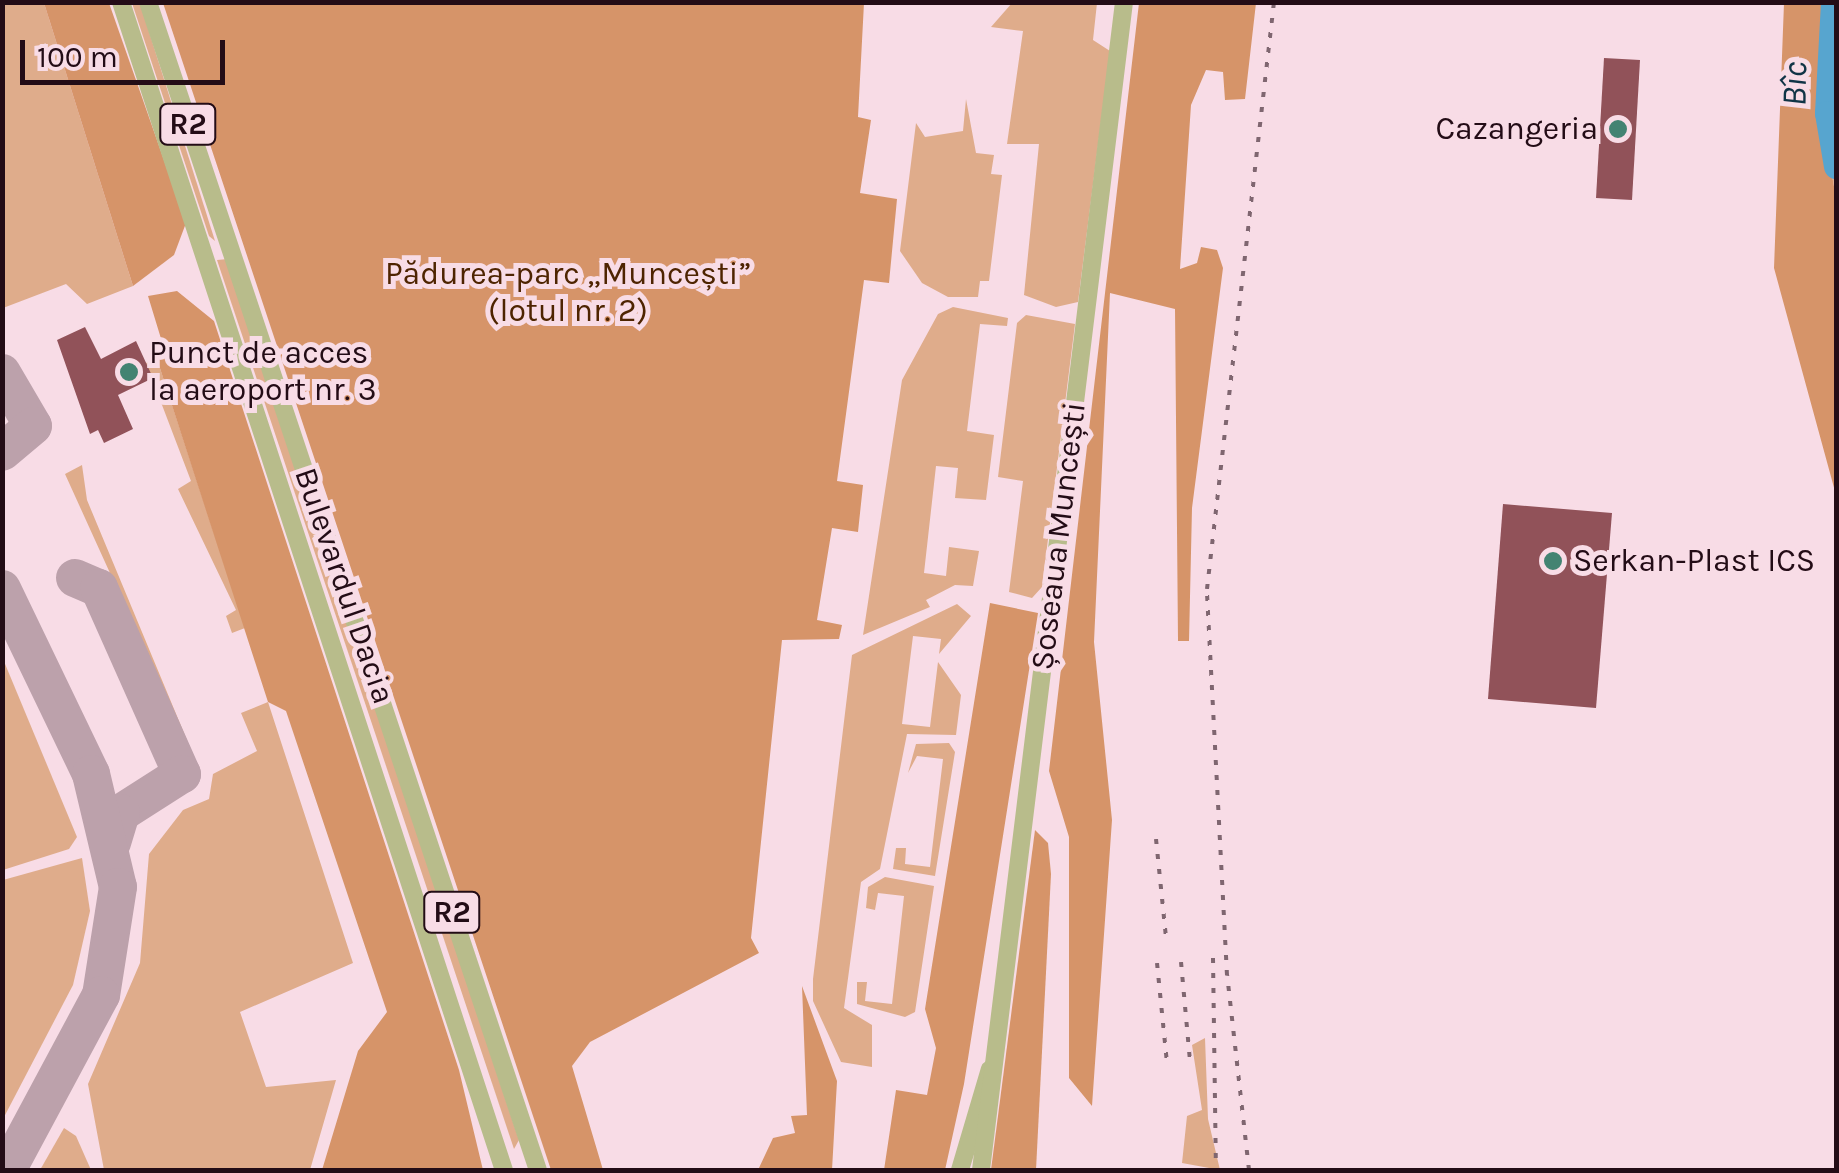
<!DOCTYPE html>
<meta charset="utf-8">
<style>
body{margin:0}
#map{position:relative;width:1839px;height:1173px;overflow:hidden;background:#f8dce6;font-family:Karla,sans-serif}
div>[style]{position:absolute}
.green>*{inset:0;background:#dfac8b}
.forest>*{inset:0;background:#d69469}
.river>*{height:25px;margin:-12.5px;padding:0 12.5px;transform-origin:12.5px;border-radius:12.5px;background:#57a5cf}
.taxiway>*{height:38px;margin:-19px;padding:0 19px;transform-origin:19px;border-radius:19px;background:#bca1ab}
.building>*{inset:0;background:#915259}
.primary>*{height:18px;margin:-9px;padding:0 9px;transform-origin:9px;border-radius:9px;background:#b8bc8b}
.rail>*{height:4px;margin-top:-2px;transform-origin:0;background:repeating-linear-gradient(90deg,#7f6670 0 5px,transparent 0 15px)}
.dots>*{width:28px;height:28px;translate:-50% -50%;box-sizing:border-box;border:5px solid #f8dce6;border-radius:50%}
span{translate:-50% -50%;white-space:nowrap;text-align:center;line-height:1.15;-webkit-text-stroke:10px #f8dce6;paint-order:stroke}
.shield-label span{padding:2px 8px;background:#f8dce6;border:2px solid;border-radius:8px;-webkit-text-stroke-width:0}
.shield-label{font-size:30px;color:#230c16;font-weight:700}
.poi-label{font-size:32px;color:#230c16}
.right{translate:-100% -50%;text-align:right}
.left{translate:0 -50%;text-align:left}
.park-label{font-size:32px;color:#4e2401}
.street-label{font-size:32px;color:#230c16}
.water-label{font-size:35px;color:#103446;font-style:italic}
.frame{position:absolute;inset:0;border:5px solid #230c16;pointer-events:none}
.scale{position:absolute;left:20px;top:40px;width:205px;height:45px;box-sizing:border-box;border:5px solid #230c16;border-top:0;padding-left:12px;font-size:30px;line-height:35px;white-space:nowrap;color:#230c16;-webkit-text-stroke:8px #f8dce6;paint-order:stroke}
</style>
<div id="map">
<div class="green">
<div style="clip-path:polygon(3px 3px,44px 3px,133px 286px,87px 304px,66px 284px,3px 308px)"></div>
<div style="clip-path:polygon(132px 3px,140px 3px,215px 241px,209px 236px)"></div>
<div style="clip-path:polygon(1012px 3px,1097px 3px,1093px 40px,1110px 51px,1078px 302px,1056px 307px,1024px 295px,1039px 144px,1007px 144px,1023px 31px,991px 27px)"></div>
<div style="clip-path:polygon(1826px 3px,1836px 3px,1836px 198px,1820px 106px)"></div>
<div style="clip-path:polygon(966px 99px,976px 153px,994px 155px,991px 174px,1002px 175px,989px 281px,980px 281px,978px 297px,948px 297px,922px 283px,900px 251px,916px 123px,925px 137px,963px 131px)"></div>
<div style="clip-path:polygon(228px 259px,519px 1140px,514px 1149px,217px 260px)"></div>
<div style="clip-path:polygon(953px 307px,1008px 318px,1007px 326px,980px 324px,967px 431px,994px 435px,986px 500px,955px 498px,958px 468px,936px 466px,924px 573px,946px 576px,949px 547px,979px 551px,973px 586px,955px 585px,926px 600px,930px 607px,863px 635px,902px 380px,938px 314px)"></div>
<div style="clip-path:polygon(1026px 315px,1075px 324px,1042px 587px,1032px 598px,1009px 592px,1023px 481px,998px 477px,1017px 323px)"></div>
<div style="clip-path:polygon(157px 359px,245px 628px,232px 633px,226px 616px,236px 610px,178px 489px,191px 481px,146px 363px)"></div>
<div style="clip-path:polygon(82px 465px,87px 500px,199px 769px,65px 474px)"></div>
<div style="clip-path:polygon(957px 604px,971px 616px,939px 654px,941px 639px,913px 636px,902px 724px,930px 727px,938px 662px,961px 695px,956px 735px,907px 734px,880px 869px,861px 882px,844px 1008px,872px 1025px,872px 1067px,841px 1062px,813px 1001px,813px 979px,852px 655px)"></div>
<div style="clip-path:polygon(3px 659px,77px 837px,69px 849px,3px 870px)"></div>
<div style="clip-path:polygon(268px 702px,353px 963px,240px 1012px,266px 1087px,336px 1080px,310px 1170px,104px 1170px,88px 1084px,140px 963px,149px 854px,183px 810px,209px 799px,213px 774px,257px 751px,241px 713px)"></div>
<div style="clip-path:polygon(949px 743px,955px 752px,935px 876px,893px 869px,896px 848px,906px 848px,905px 864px,930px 867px,943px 759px,917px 756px,908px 773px,916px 744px)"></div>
<div style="clip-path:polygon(82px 858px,90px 911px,73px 985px,3px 1119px,3px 880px)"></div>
<div style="clip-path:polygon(885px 877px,934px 886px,915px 1012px,905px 1017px,857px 1004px,857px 982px,867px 982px,865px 1001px,892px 1004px,904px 896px,878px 893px,875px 910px,866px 908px,868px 887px)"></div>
<div style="clip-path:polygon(1205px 1038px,1208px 1119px,1220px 1170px,1182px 1163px,1187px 1116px,1202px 1110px,1192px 1045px)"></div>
<div style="clip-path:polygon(64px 1128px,76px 1136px,91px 1170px,40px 1170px)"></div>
</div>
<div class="forest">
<div style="clip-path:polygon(44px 3px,109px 3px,186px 223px,174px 255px,133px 286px)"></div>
<div style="clip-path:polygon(163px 3px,864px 3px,858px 117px,871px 120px,860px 193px,897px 199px,889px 283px,864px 280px,837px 481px,863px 485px,858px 532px,832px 528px,817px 620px,842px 625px,839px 639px,782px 640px,751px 938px,759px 953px,590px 1042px,572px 1066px,603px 1170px,551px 1170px)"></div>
<div style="clip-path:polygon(1139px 3px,1256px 3px,1245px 99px,1225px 100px,1223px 72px,1206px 70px,1191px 105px,1180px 269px,1197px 263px,1201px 247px,1217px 250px,1223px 268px,1192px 508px,1189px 641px,1178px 641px,1175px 309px,1110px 293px,1094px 642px,1112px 820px,1092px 1106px,1069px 1078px,1069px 837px,1049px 771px)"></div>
<div style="clip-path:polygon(1784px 3px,1826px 3px,1820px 106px,1836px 198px,1836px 495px,1774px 268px)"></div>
<div style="clip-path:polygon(177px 291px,214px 321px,459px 1070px,483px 1170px,322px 1170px,358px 1051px,387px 1012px,286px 711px,268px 702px,157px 359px,166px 355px,148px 296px)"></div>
<div style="clip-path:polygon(990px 603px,1038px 613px,964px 1084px,945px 1170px,884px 1170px,896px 1090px,927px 1095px,936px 1048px,925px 1009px)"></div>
<div style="clip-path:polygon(1035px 830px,1048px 843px,1051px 874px,1036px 1170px,991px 1170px)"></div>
<div style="clip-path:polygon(802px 986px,837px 1081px,832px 1170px,758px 1170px,773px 1138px,795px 1133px,791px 1116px,807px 1115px)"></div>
</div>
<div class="river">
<div style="left:1833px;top:2px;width:111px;rotate:93.1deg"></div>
<div style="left:1827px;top:113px;width:54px;rotate:80.4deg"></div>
</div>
<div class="taxiway">
<div style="left:2px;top:373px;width:61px;rotate:59.7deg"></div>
<div style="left:33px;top:426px;width:40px;rotate:140deg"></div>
<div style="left:75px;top:578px;width:26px;rotate:23deg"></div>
<div style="left:99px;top:588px;width:204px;rotate:66deg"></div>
<div style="left:182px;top:774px;width:72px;rotate:147.4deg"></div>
<div style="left:121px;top:813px;width:31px;rotate:107deg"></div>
<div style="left:2px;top:589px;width:205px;rotate:64.3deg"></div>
<div style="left:91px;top:774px;width:116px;rotate:76.6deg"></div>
<div style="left:118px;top:887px;width:109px;rotate:98.9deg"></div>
<div style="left:101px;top:995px;width:199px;rotate:118.2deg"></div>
</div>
<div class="building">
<div style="clip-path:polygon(1604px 58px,1640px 60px,1632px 200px,1596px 198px)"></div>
<div style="clip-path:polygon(85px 327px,101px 359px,136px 341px,153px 378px,118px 395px,133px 429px,104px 443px,98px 430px,90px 434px,57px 340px)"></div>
<div style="clip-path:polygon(1503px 504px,1612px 513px,1596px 708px,1488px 699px)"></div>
</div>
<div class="primary">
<div style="left:121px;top:2px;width:1229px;rotate:71.85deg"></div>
<div style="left:148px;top:2px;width:1231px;rotate:71.54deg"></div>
<div style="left:960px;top:1170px;width:105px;rotate:-73.5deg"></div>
<div style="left:981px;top:1170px;width:1177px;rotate:-83.02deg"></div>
</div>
<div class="rail">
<div style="left:1156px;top:839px;width:99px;rotate:84.2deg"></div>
<div style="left:1213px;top:958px;width:212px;rotate:89.2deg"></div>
<div style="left:1181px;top:962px;width:99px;rotate:84.8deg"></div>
<div style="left:1157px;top:963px;width:101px;rotate:84.3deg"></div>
<div style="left:1249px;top:1170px;width:196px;rotate:-96.4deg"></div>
<div style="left:1227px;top:975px;width:387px;rotate:-93deg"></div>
<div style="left:1207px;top:589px;width:591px;rotate:-83.49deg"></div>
</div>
<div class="dots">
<div style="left:1618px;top:129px;background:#438372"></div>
<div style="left:129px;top:372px;background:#438372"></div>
<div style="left:1553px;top:561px;background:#438372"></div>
</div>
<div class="shield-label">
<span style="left:188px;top:124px">R2</span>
<span style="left:452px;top:912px">R2</span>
</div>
<div class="poi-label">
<span class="right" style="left:1598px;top:129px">Cazangeria</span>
<span class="left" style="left:149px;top:372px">Punct de acces<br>la aeroport nr. 3</span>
<span class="left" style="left:1573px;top:561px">Serkan-Plast ICS</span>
</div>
<div class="park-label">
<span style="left:568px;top:293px">Pădurea-parc „Muncești”<br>(lotul nr. 2)</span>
</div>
<div class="street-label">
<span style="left:1059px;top:536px;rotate:-83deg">Șoseaua Muncești</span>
<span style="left:344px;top:586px;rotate:71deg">Bulevardul Dacia</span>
</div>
<div class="water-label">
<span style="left:1795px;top:84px;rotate:-89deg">Bîc</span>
</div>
<div class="frame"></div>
<div class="scale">100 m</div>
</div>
